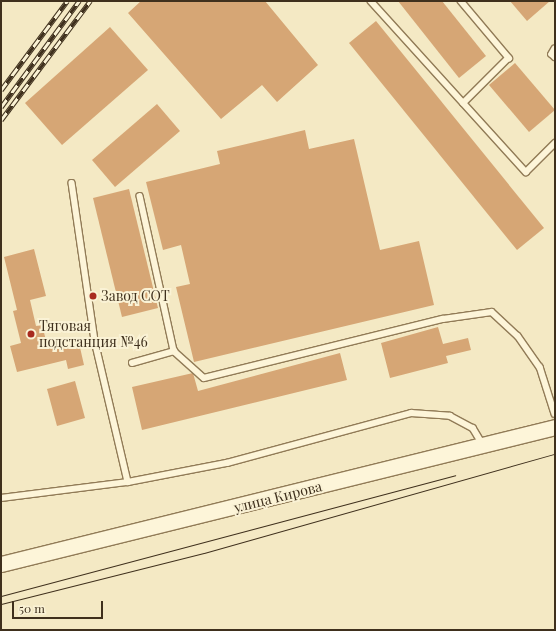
<!DOCTYPE html>
<meta charset="utf-8">
<style>
body{margin:0}
#map{position:relative;width:556px;height:631px;overflow:hidden;background:#f4e9c4;font-family:"Playfair Display",serif}
div>[style]{position:absolute}
.building>*{inset:0;background:#d6a675}
.roads{filter:drop-shadow(1px 0 #917b57) drop-shadow(-1px 0 #917b57) drop-shadow(0 1px #917b57) drop-shadow(0 -1px #917b57)}
.lane>*{height:5.5px;margin:-2.75px;padding:0 2.75px;transform-origin:2.75px;border-radius:2.75px;background:#fdf5d9}
.secondary>*{height:15px;margin:-7.5px;padding:0 7.5px;transform-origin:7.5px;border-radius:7.5px;background:#fdf5d9}
.tram>*{height:1px;margin:-0.5px;padding:0 0.5px;transform-origin:0.5px;border-radius:0.5px;background:#3f301d}
.rail>*{height:4.5px;margin-top:-2.25px;transform-origin:0;background:repeating-linear-gradient(90deg,#faf2d5 0 9px,#3f301d 0 18px);box-sizing:border-box;border-block:1px solid #3f301d}
.dots>*{width:11px;height:11px;translate:-50% -50%;box-sizing:border-box;border:2px solid #faf2d5;border-radius:50%}
span{translate:-50% -50%;white-space:nowrap;text-align:center;line-height:1.15;-webkit-text-stroke:4px #faf2d5;paint-order:stroke}
.poi-label{font-size:14px;color:#3f301d}
.left{translate:0 -50%;text-align:left}
.street-label{font-size:14px;color:#3f301d}
.frame{position:absolute;inset:0;border:2px solid #3f301d;pointer-events:none}
.scale{position:absolute;left:12px;top:601px;width:91px;height:18px;box-sizing:border-box;border:2px solid #3f301d;border-top:0;padding-left:5px;font-size:12px;line-height:14px;white-space:nowrap;color:#3f301d;-webkit-text-stroke:3px #faf2d5;paint-order:stroke}
</style>
<div id="map">
<div class="building">
<div style="clip-path:polygon(141px 1px,265px 1px,318px 65px,277px 102px,262px 85px,221px 119px,128px 13px)"></div>
<div style="clip-path:polygon(398px 1px,442px 1px,486px 56px,459px 78px)"></div>
<div style="clip-path:polygon(510px 1px,550px 1px,527px 21px)"></div>
<div style="clip-path:polygon(376px 21px,544px 228px,517px 250px,349px 43px)"></div>
<div style="clip-path:polygon(110px 27px,148px 70px,62px 145px,25px 103px)"></div>
<div style="clip-path:polygon(515px 63px,555px 110px,529px 132px,489px 85px)"></div>
<div style="clip-path:polygon(157px 104px,180px 131px,115px 187px,92px 160px)"></div>
<div style="clip-path:polygon(305px 130px,309px 149px,354px 139px,380px 250px,419px 241px,434px 305px,194px 362px,176px 287px,190px 284px,181px 245px,163px 250px,146px 182px,220px 164px,217px 151px)"></div>
<div style="clip-path:polygon(129px 189px,158px 308px,122px 317px,93px 198px)"></div>
<div style="clip-path:polygon(34px 249px,46px 296px,30px 300px,36px 326px,42px 325px,48px 348px,79px 343px,84px 365px,68px 369px,66px 360px,17px 372px,10px 346px,21px 343px,13px 311px,17px 310px,4px 257px)"></div>
<div style="clip-path:polygon(438px 327px,443px 344px,468px 338px,471px 350px,446px 356px,448px 363px,390px 378px,381px 343px)"></div>
<div style="clip-path:polygon(340px 353px,347px 380px,142px 430px,132px 387px,193px 373px,198px 391px)"></div>
<div style="clip-path:polygon(75px 381px,85px 418px,57px 426px,47px 389px)"></div>
</div>
<div class="roads">
<div class="lane">
<div style="left:371px;top:1px;width:231px;rotate:47.8deg"></div>
<div style="left:526px;top:172px;width:41px;rotate:-45deg"></div>
<div style="left:461px;top:1px;width:75px;rotate:49.9deg"></div>
<div style="left:509px;top:58px;width:64px;rotate:135deg"></div>
<div style="left:555px;top:49px;width:6px;rotate:121deg"></div>
<div style="left:552px;top:54px;width:4px;rotate:45deg"></div>
<div style="left:72px;top:183px;width:160px;rotate:81.7deg"></div>
<div style="left:95px;top:341px;width:145px;rotate:76.8deg"></div>
<div style="left:140px;top:196px;width:159px;rotate:77.6deg"></div>
<div style="left:174px;top:351px;width:40px;rotate:42deg"></div>
<div style="left:204px;top:378px;width:246px;rotate:-13.9deg"></div>
<div style="left:443px;top:319px;width:49px;rotate:-8.1deg"></div>
<div style="left:492px;top:312px;width:35px;rotate:43deg"></div>
<div style="left:518px;top:336px;width:38px;rotate:55deg"></div>
<div style="left:540px;top:367px;width:49px;rotate:72.3deg"></div>
<div style="left:132px;top:363px;width:44px;rotate:-15.9deg"></div>
<div style="left:1px;top:498px;width:128px;rotate:-7.2deg"></div>
<div style="left:128px;top:482px;width:101px;rotate:-10.9deg"></div>
<div style="left:227px;top:463px;width:191px;rotate:-15.2deg"></div>
<div style="left:411px;top:413px;width:39px;rotate:4deg"></div>
<div style="left:450px;top:416px;width:26px;rotate:28deg"></div>
<div style="left:473px;top:428px;width:17px;rotate:59deg"></div>
</div>
<div class="secondary">
<div style="left:1px;top:564px;width:571px;rotate:-13.89deg"></div>
</div>
</div>
<div class="tram">
<div style="left:1px;top:596px;width:470px;rotate:-14.9deg"></div>
<div style="left:1px;top:604px;width:209px;rotate:-14.1deg"></div>
<div style="left:204px;top:553px;width:365px;rotate:-15.8deg"></div>
</div>
<div class="rail">
<div style="left:1px;top:90px;width:111px;rotate:-53.4deg"></div>
<div style="left:1px;top:107px;width:132px;rotate:-53.7deg"></div>
<div style="left:1px;top:120px;width:149px;rotate:-53.2deg"></div>
</div>
<div class="dots">
<div style="left:93px;top:296px;background:#a82a1f"></div>
<div style="left:31px;top:334px;background:#a82a1f"></div>
</div>
<div class="poi-label">
<span class="left" style="left:101px;top:296px">Завод СОТ</span>
<span class="left" style="left:39px;top:334px">Тяговая<br>подстанция №46</span>
</div>
<div class="street-label">
<span style="left:278px;top:497px;rotate:-14deg">улица Кирова</span>
</div>
<div class="frame"></div>
<div class="scale">50 m</div>
</div>
